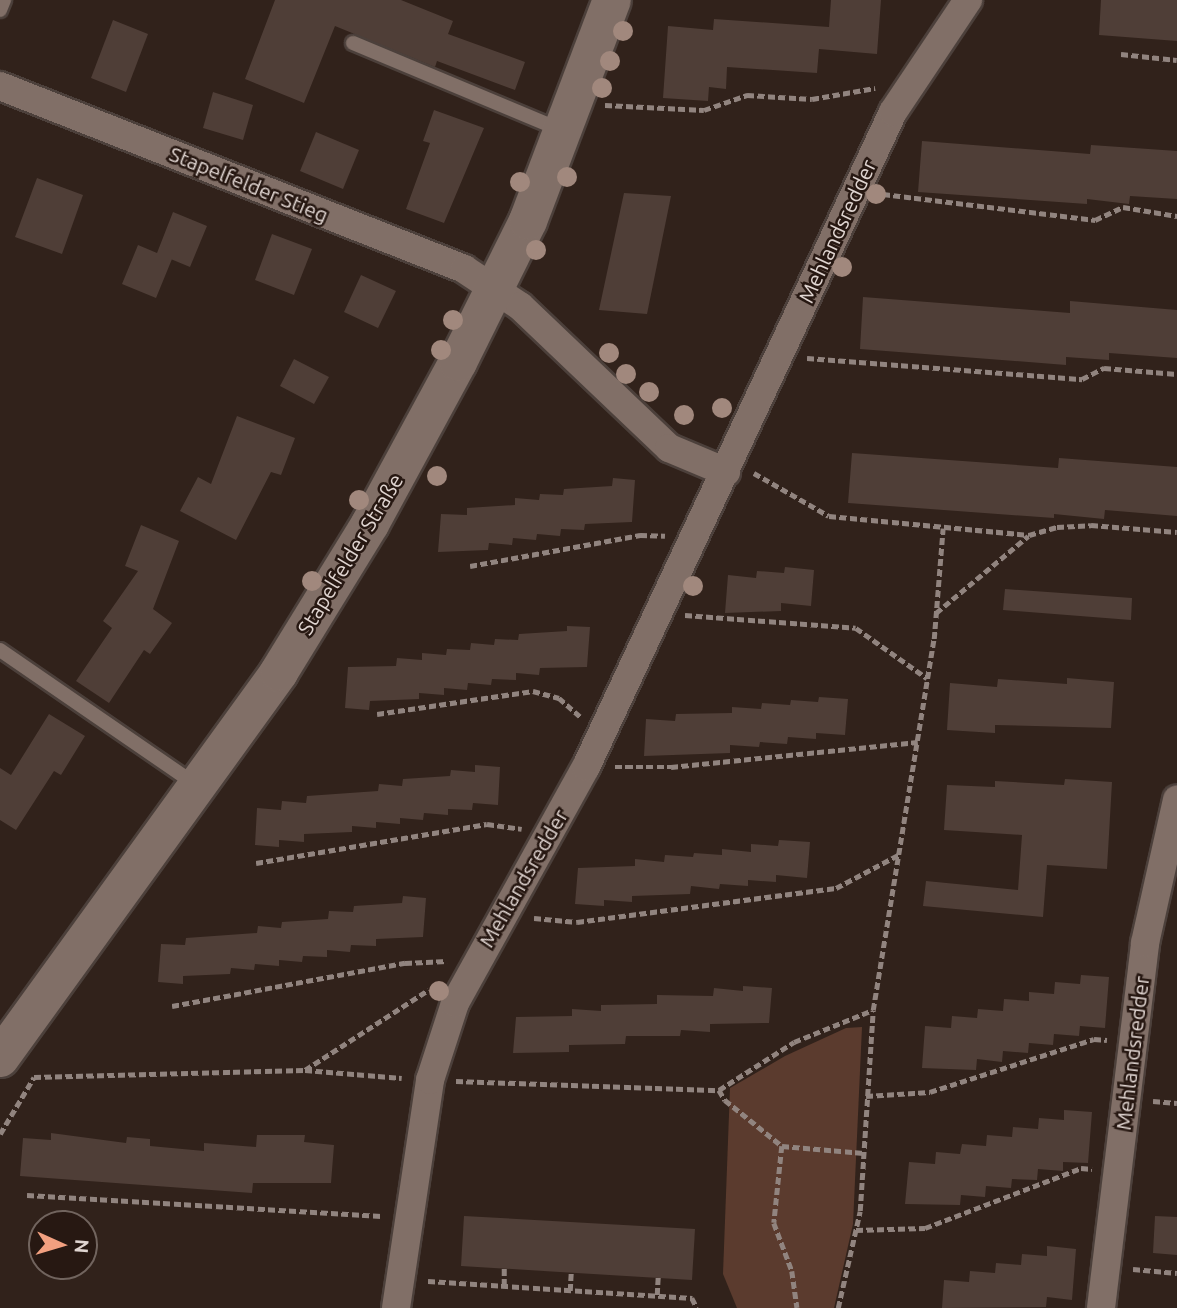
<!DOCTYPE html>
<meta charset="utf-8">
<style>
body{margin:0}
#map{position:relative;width:1177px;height:1308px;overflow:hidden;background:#31221b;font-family:Ubuntu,sans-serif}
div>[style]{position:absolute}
.green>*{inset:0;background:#5b3b2e}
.building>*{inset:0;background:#4f3e37}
.path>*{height:4.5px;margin-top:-2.25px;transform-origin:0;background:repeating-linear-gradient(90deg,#91847f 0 7px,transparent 0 10.5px)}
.roads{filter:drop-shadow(2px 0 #4c403b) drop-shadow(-2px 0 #4c403b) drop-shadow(0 2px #4c403b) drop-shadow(0 -2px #4c403b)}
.lane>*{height:14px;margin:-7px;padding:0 7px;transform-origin:7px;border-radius:7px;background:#816f67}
.street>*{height:28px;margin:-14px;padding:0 14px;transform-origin:14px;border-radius:14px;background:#816f67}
.secondary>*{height:38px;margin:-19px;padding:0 19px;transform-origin:19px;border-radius:19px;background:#816f67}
.trees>*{width:20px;height:20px;margin:-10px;border-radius:50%;background:#a1887d}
span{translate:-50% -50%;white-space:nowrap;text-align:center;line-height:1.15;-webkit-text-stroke:5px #271812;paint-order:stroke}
.street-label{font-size:21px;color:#e0d5d1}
.north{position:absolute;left:28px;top:1210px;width:70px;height:70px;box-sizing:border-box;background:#271812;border:2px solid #71645e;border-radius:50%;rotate:94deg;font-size:19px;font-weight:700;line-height:28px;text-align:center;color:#e0d5d1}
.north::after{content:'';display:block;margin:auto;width:24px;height:32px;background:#f2a080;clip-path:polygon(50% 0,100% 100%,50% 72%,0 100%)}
</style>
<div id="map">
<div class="green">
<div style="clip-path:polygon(862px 1027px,853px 1224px,834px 1308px,737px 1308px,723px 1274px,730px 1088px,785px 1056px,846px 1028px)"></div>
</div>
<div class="building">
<div style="clip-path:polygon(275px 0,401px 0,453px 21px,448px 34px,525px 62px,515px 90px,437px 61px,435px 67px,335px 26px,304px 103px,245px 79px)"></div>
<div style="clip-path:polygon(831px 0,881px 0,877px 54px,819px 49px,817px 73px,727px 67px,726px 89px,709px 87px,708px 101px,663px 98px,668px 26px,713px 30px,714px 19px,829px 27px)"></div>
<div style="clip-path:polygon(1101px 0,1177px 0,1177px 41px,1099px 35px)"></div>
<div style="clip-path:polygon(113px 20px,148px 34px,126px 92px,91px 78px)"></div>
<div style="clip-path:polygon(213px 92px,253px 105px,243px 140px,203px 128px)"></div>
<div style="clip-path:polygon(434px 110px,484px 128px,444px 223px,406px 209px,430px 143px,423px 141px)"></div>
<div style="clip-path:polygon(316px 132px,359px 150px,343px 189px,300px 171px)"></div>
<div style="clip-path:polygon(922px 141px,1090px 154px,1091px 145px,1177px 151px,1177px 199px,1130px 196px,1129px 204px,1087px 199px,1087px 204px,918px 192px)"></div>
<div style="clip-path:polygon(37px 178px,83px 195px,62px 254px,15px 237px)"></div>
<div style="clip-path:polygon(624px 193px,671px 196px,647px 314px,599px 310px)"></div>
<div style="clip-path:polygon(173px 212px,207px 226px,190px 267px,161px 255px,172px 259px,156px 298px,122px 284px,138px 245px,157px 253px)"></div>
<div style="clip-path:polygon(272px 234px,312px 249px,294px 295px,255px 280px)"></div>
<div style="clip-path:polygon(361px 275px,396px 291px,378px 328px,344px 312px)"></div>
<div style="clip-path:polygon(863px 297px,1070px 313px,1070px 301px,1177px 310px,1177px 358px,1109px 353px,1109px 360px,1066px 357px,1066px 365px,860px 349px)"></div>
<div style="clip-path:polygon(294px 359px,329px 377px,314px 404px,280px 386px)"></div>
<div style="clip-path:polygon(237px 416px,295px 438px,281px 475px,271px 472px,236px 540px,180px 511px,198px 477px,211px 484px)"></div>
<div style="clip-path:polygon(852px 453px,1058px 468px,1059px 458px,1177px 467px,1177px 516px,1105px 510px,1104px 519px,1054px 514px,1054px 518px,848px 503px)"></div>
<div style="clip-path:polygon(613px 478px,635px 480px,632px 522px,585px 524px,584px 530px,561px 529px,560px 536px,537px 534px,536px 540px,513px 538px,512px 545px,489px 543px,488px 550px,438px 552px,441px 514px,467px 515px,467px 508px,515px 505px,515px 498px,539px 500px,540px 494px,563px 495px,564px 489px,612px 486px)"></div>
<div style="clip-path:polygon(141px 525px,179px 541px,153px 609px,172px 623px,150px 654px,144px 650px,109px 703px,76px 681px,112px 628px,103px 621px,138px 571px,125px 566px)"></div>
<div style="clip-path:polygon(785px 567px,814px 570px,811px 606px,781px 603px,781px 611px,725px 613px,728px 575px,756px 578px,757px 571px,784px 573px)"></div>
<div style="clip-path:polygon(1005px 589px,1132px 598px,1131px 620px,1003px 610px)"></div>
<div style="clip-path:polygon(567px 626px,590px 627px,587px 667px,540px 668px,539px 675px,516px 673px,516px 680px,492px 679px,491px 685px,468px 683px,467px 690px,444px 688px,444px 695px,419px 693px,419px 699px,370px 701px,369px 710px,345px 708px,348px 667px,396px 666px,397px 658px,422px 660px,422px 653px,446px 655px,447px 649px,470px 650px,471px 643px,494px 645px,495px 639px,518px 640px,519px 634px,567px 631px)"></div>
<div style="clip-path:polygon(1067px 678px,1114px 682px,1111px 728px,995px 725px,995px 733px,947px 730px,950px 683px,997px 687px,998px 679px,1067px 684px)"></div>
<div style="clip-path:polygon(819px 697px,848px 699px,845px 735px,816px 733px,816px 739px,788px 737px,787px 744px,760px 742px,759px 747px,730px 745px,730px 753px,644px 756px,646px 719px,675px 721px,676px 714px,732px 713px,732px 707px,761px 709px,762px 703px,790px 705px,791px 700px,818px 702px)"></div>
<div style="clip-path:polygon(49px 714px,85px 736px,61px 775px,54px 771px,16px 830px,0 820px,0 768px,11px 775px)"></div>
<div style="clip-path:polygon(475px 765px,500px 767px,498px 805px,473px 803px,472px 810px,448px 809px,448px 815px,424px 813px,423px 820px,400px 818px,400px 824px,376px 822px,376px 828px,352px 826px,352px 832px,304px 834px,304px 842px,279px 840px,279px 847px,255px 845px,257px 808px,281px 810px,282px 801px,306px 803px,307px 796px,378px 791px,379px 784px,402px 786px,403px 779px,450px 776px,451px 770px,475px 772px)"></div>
<div style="clip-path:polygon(1065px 779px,1112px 782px,1107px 869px,1047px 865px,1043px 917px,923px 906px,926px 881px,1018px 890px,1022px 835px,944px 830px,947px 785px,995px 787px,995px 781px,1064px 785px)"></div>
<div style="clip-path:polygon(779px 840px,810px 842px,807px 878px,776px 875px,776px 882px,748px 880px,748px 886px,720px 884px,719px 889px,691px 886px,690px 894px,632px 896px,632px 902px,604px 900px,604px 906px,575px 904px,578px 868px,635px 866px,635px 859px,664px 862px,665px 855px,693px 857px,694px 853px,722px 855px,722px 849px,751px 852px,751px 844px,778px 846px)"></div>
<div style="clip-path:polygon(403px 896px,426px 898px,423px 937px,376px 939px,376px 946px,351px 945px,350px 952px,327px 950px,327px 957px,303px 956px,302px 962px,279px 960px,279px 966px,255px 964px,254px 970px,231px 968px,230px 974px,183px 976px,183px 984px,158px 982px,161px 944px,185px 945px,186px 938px,257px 933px,258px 926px,281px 928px,282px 922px,328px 919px,329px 911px,353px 912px,354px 906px,402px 903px)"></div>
<div style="clip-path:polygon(1081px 975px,1109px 977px,1105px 1028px,1080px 1026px,1079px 1036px,1054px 1034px,1053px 1045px,1029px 1043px,1028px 1053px,1003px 1051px,1002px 1062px,977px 1059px,976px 1070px,922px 1068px,925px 1026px,951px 1028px,952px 1016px,977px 1018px,978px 1009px,1003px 1011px,1004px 999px,1029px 1001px,1029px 992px,1054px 994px,1055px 982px,1080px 984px)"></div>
<div style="clip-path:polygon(743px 986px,772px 988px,769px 1023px,710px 1024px,710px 1032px,681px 1030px,680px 1036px,626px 1036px,625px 1044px,569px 1045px,569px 1052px,513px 1053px,516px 1017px,572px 1016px,572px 1009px,601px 1011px,601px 1005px,657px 1004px,657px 995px,713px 996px,714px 988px,743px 991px)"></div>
<div style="clip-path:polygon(1064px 1110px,1092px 1112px,1088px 1163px,1063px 1162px,1063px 1171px,1038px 1169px,1037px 1180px,1012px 1179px,1011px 1188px,986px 1186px,985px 1197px,961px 1195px,960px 1205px,905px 1204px,909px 1162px,935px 1164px,936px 1152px,960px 1154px,962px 1144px,986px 1146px,987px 1135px,1012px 1137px,1013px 1127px,1038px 1129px,1039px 1118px,1064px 1120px)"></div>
<div style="clip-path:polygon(51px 1133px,126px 1143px,127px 1137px,150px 1139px,150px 1146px,204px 1151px,204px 1143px,256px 1147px,257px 1135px,305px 1135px,304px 1142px,334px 1145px,331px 1183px,253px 1183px,252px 1193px,20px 1176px,23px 1138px,51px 1140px)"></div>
<div style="clip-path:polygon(464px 1216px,695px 1229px,692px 1280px,461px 1266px)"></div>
<div style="clip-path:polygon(1155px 1216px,1177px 1217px,1177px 1255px,1153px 1253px)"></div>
<div style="clip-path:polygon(1047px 1246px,1076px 1249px,1072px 1300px,1047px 1297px,1046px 1307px,942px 1308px,944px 1280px,969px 1282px,970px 1271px,995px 1273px,996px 1263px,1021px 1265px,1022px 1254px,1047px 1256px)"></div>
</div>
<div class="path">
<div style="left:1121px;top:54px;width:56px;rotate:6.1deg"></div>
<div style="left:605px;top:105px;width:99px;rotate:2.9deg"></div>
<div style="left:704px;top:110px;width:46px;rotate:-19.2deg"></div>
<div style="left:747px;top:95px;width:65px;rotate:3.5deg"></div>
<div style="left:812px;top:99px;width:64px;rotate:-9.9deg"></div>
<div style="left:883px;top:194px;width:214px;rotate:7deg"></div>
<div style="left:1095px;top:220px;width:31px;rotate:-25deg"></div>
<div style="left:1123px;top:207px;width:55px;rotate:9.5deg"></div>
<div style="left:807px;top:358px;width:276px;rotate:4.4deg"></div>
<div style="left:1082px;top:379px;width:25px;rotate:-27deg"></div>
<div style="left:1104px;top:368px;width:73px;rotate:4.7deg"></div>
<div style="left:754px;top:473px;width:86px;rotate:29.8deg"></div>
<div style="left:829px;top:516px;width:201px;rotate:5.4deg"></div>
<div style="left:1029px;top:535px;width:29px;rotate:-16deg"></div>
<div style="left:1057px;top:527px;width:34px;rotate:-3deg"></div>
<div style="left:1091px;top:525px;width:86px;rotate:4.7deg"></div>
<div style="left:470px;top:566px;width:173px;rotate:-10.3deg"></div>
<div style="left:640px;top:535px;width:25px;rotate:2deg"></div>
<div style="left:936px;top:613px;width:120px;rotate:-39.9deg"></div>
<div style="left:685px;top:615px;width:171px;rotate:4.3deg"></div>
<div style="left:856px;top:628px;width:87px;rotate:35.2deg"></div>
<div style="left:377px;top:714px;width:158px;rotate:-8.4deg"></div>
<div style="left:533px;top:691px;width:27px;rotate:15deg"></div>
<div style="left:559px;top:698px;width:28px;rotate:41deg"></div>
<div style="left:615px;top:767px;width:56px"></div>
<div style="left:671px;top:767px;width:248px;rotate:-5.8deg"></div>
<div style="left:256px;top:863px;width:234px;rotate:-9.6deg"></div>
<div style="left:487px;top:824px;width:35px;rotate:8deg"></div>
<div style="left:534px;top:918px;width:43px;rotate:5.3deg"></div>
<div style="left:577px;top:922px;width:261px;rotate:-7.5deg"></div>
<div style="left:836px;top:888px;width:72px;rotate:-28deg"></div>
<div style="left:172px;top:1006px;width:237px;rotate:-10.5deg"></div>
<div style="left:405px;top:963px;width:42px;rotate:-2.7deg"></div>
<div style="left:305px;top:1070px;width:97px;rotate:4.7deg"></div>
<div style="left:456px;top:1081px;width:263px;rotate:2deg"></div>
<div style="left:719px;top:1090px;width:89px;rotate:-32.6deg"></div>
<div style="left:794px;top:1042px;width:85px;rotate:-22.1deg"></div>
<div style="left:719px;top:1090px;width:12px;rotate:59deg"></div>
<div style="left:725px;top:1100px;width:73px;rotate:38.9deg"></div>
<div style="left:782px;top:1146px;width:82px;rotate:4.9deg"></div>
<div style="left:866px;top:1096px;width:64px;rotate:-3.6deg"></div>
<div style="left:930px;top:1092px;width:172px;rotate:-17.9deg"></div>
<div style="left:1094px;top:1039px;width:13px;rotate:4deg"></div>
<div style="left:1153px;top:1101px;width:24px;rotate:5deg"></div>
<div style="left:0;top:1134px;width:66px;rotate:-59.2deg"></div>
<div style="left:34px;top:1077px;width:271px;rotate:-1.5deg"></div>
<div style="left:305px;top:1070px;width:147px;rotate:-33deg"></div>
<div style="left:782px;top:1146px;width:77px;rotate:95.9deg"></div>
<div style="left:774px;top:1223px;width:51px;rotate:69.4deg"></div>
<div style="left:792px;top:1271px;width:37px;rotate:82deg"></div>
<div style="left:27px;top:1195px;width:355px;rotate:3.4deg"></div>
<div style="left:856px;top:1230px;width:69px;rotate:-1.7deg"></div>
<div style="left:925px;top:1228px;width:167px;rotate:-21deg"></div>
<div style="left:1081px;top:1168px;width:11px;rotate:5deg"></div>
<div style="left:1133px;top:1269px;width:44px;rotate:5.2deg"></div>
<div style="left:428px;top:1281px;width:265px;rotate:3.7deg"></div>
<div style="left:692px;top:1298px;width:11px;rotate:63deg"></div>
<div style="left:504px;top:1286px;width:18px;rotate:-90deg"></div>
<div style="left:570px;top:1291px;width:19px;rotate:-87deg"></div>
<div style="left:657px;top:1295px;width:18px;rotate:-87deg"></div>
<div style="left:838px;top:1308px;width:99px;rotate:-77.2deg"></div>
<div style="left:860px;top:1211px;width:201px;rotate:-86.3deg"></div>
<div style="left:873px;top:1010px;width:376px;rotate:-80.7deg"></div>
<div style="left:934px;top:639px;width:111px;rotate:-85.4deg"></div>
</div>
<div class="roads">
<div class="lane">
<div style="left:0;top:10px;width:11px;rotate:-68deg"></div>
<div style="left:353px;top:43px;width:225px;rotate:22.7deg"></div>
<div style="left:0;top:650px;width:237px;rotate:34.5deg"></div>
</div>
<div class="street">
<div style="left:0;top:86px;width:499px;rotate:21.5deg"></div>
<div style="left:464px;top:269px;width:67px;rotate:33.5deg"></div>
<div style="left:520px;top:306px;width:206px;rotate:43.6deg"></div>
<div style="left:669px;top:448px;width:62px;rotate:22.8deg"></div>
<div style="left:396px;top:1308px;width:231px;rotate:-81.5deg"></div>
<div style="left:430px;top:1080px;width:81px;rotate:-72deg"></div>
<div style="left:455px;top:1003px;width:270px;rotate:-61deg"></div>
<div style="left:586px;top:767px;width:723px;rotate:-64.89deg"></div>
<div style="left:893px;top:112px;width:135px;rotate:-56.2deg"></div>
<div style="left:1101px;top:1308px;width:368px;rotate:-83.1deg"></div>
<div style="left:1145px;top:943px;width:147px;rotate:-77.4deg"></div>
</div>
<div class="secondary">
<div style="left:0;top:1058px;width:476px;rotate:-54.1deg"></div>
<div style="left:279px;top:672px;width:174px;rotate:-58.4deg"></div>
<div style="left:370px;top:524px;width:184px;rotate:-61.5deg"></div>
<div style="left:458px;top:362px;width:157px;rotate:-63.6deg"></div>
<div style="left:528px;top:221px;width:236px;rotate:-69.2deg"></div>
</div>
</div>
<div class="trees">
<div style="left:623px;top:31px"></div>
<div style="left:610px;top:61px"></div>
<div style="left:602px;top:88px"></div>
<div style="left:567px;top:177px"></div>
<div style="left:520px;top:182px"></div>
<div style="left:876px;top:194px"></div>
<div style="left:536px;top:250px"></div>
<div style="left:842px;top:267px"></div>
<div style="left:453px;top:320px"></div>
<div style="left:441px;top:350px"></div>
<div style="left:609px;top:353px"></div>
<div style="left:626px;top:374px"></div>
<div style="left:649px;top:392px"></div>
<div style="left:722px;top:408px"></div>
<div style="left:684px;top:415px"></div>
<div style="left:437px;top:476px"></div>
<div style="left:359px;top:500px"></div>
<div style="left:312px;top:581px"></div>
<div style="left:693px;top:586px"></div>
<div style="left:439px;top:991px"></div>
</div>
<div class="street-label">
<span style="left:249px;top:184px;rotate:22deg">Stapelfelder Stieg</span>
<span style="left:837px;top:231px;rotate:-65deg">Mehlandsredder</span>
<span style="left:350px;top:554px;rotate:-59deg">Stapelfelder Straße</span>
<span style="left:523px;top:878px;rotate:-60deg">Mehlandsredder</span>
<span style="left:1132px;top:1053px;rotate:-83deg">Mehlandsredder</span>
</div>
<div class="north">N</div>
</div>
